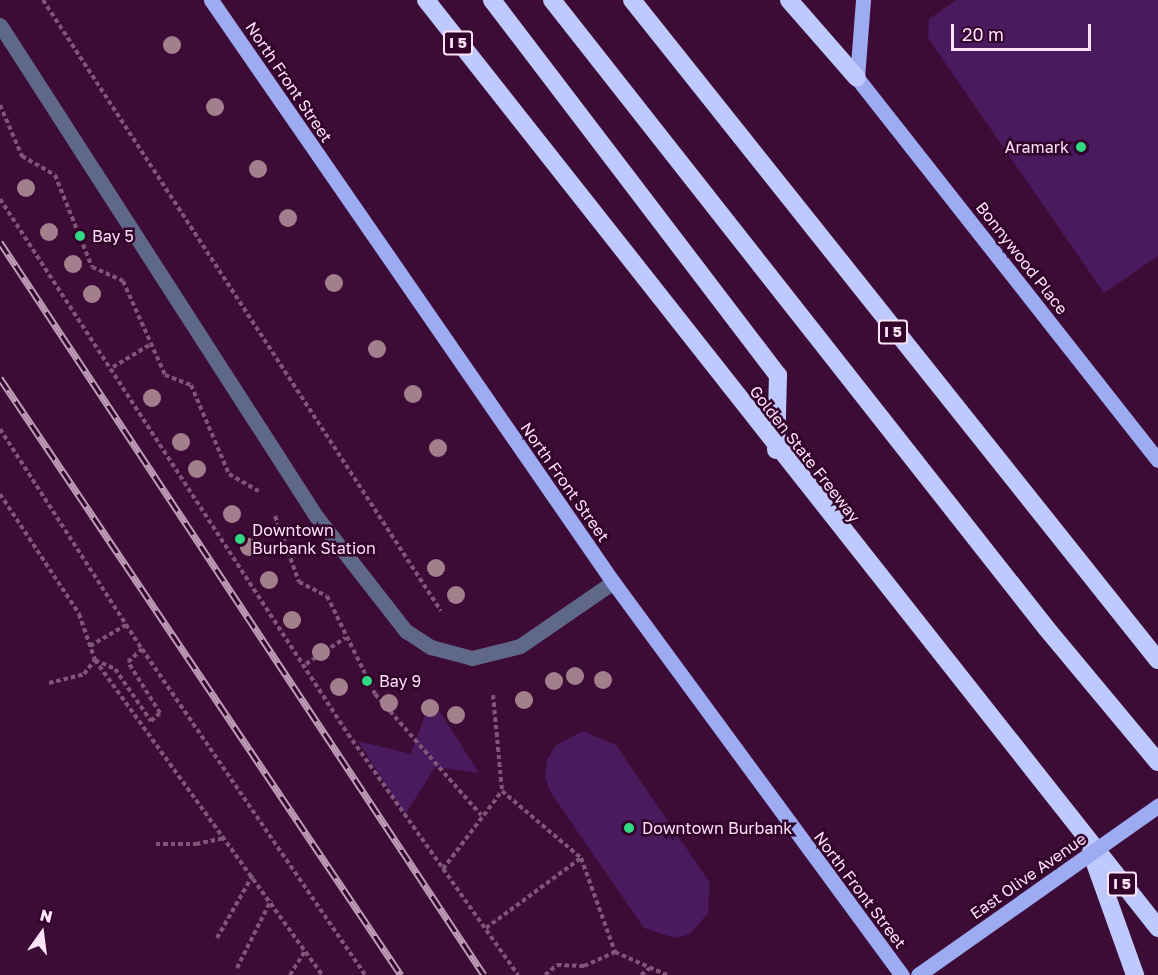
<!DOCTYPE html>
<style>
body{margin:0}
#map{position:relative;width:1158px;height:975px;overflow:hidden;background:#3d0c36;font-family:"Golos Text",sans-serif}
div>[style]{position:absolute}
.building>*{inset:0;background:#4b1a5e}
.path>*{height:4px;margin-top:-2px;transform-origin:0;background:repeating-linear-gradient(90deg,#7f5678 0 4.5px,transparent 0 7.5px)}
.minor>*{height:15px;margin:-7.5px;padding:0 7.5px;transform-origin:7.5px;border-radius:7.5px;background:#60688a}
.major>*{height:15px;margin:-7.5px;padding:0 7.5px;transform-origin:7.5px;border-radius:7.5px;background:#9dabf2}
.highway>*{height:18px;margin:-9px;padding:0 9px;transform-origin:9px;border-radius:9px;background:#bec9fd}
.rail>*{height:7px;margin-top:-3.5px;transform-origin:0;background:repeating-linear-gradient(90deg,#32022b 0 14px,#bd9cb6 0 28px);box-sizing:border-box;border-block:2px solid #bd9cb6}
.major-bridge>*{height:15px;margin:-7.5px;padding:0 7.5px;transform-origin:7.5px;border-radius:7.5px;background:#9dabf2}
.trees>*{width:18px;height:18px;margin:-9px;border-radius:50%;background:#a37f8e}
.dots>*{width:16px;height:16px;translate:-50% -50%;box-sizing:border-box;border:3px solid #32022b;border-radius:50%}
span{translate:-50% -50%;white-space:nowrap;text-align:center;line-height:1.15;-webkit-text-stroke:5px #32022b;paint-order:stroke}
.shield-label span{padding:2px 4px;background:#32022b;border:2px solid;border-radius:4px;-webkit-text-stroke-width:0}
.shield-label{font-size:15px;color:#fde3f6;font-weight:700}
.street-label{font-size:16px;color:#fde3f6}
.poi-label{font-size:16px;color:#fde3f6}
.right{translate:-100% -50%;text-align:right}
.left{translate:0 -50%;text-align:left}
.north{position:absolute;left:12px;top:903px;width:60px;height:60px;-webkit-text-stroke:4px #32022b;paint-order:stroke;rotate:14deg;font-size:16px;font-weight:700;line-height:24px;text-align:center;color:#fde3f6}
.north::after{content:'';display:block;margin:auto;width:21px;height:27px;background:#fde3f6;clip-path:polygon(50% 0,100% 100%,50% 72%,0 100%)}
.scale{position:absolute;left:951px;top:24px;width:140px;height:27px;box-sizing:border-box;border:3px solid #fde3f6;border-top:0;padding-left:8px;font-size:18px;line-height:21px;white-space:nowrap;color:#fde3f6;-webkit-text-stroke:4px #32022b;paint-order:stroke}
</style>
<div id="map">
<div class="building">
<div style="clip-path:polygon(956px 0,1158px 0,1158px 256px,1104px 293px,928px 38px,929px 19px)"></div>
<div style="clip-path:polygon(431px 698px,479px 773px,435px 767px,405px 815px,358px 741px,411px 754px)"></div>
<div style="clip-path:polygon(583px 731px,616px 745px,710px 883px,708px 913px,690px 934px,675px 938px,644px 928px,551px 793px,545px 777px,547px 760px,556px 745px)"></div>
</div>
<div class="path">
<div style="left:43px;top:0;width:729px;rotate:56.92deg"></div>
<div style="left:0;top:105px;width:56px;rotate:66.7deg"></div>
<div style="left:22px;top:156px;width:38px;rotate:30deg"></div>
<div style="left:55px;top:175px;width:99px;rotate:68.1deg"></div>
<div style="left:92px;top:267px;width:34px;rotate:24deg"></div>
<div style="left:123px;top:281px;width:103px;rotate:65.9deg"></div>
<div style="left:165px;top:375px;width:28px;rotate:21deg"></div>
<div style="left:191px;top:385px;width:97px;rotate:66.9deg"></div>
<div style="left:229px;top:474px;width:34px;rotate:30deg"></div>
<div style="left:0;top:199px;width:638px;rotate:56.96deg"></div>
<div style="left:348px;top:734px;width:295px;rotate:54.8deg"></div>
<div style="left:113px;top:367px;width:44px;rotate:-31.2deg"></div>
<div style="left:0;top:429px;width:262px;rotate:57.2deg"></div>
<div style="left:142px;top:649px;width:395px;rotate:55.6deg"></div>
<div style="left:0;top:494px;width:144px;rotate:56.6deg"></div>
<div style="left:79px;top:614px;width:49px;rotate:70.8deg"></div>
<div style="left:95px;top:660px;width:388px;rotate:54.2deg"></div>
<div style="left:275px;top:516px;width:70px;rotate:70deg"></div>
<div style="left:299px;top:582px;width:31px;rotate:27deg"></div>
<div style="left:327px;top:596px;width:109px;rotate:63.9deg"></div>
<div style="left:375px;top:694px;width:161px;rotate:48.8deg"></div>
<div style="left:90px;top:646px;width:42px;rotate:-30.3deg"></div>
<div style="left:306px;top:664px;width:47px;rotate:-33.7deg"></div>
<div style="left:49px;top:683px;width:36px;rotate:-14deg"></div>
<div style="left:84px;top:674px;width:18px;rotate:-52deg"></div>
<div style="left:95px;top:660px;width:22px;rotate:24deg"></div>
<div style="left:115px;top:669px;width:63px;rotate:55.3deg"></div>
<div style="left:151px;top:721px;width:12px;rotate:-42deg"></div>
<div style="left:160px;top:713px;width:60px;rotate:-122.1deg"></div>
<div style="left:128px;top:662px;width:19px;rotate:-43deg"></div>
<div style="left:493px;top:695px;width:96px;rotate:84.6deg"></div>
<div style="left:502px;top:791px;width:104px;rotate:40.3deg"></div>
<div style="left:581px;top:858px;width:100px;rotate:70.1deg"></div>
<div style="left:615px;top:952px;width:57px;rotate:23.9deg"></div>
<div style="left:156px;top:844px;width:40px"></div>
<div style="left:196px;top:844px;width:29px;rotate:-12deg"></div>
<div style="left:443px;top:869px;width:98px;rotate:-52.9deg"></div>
<div style="left:486px;top:928px;width:118px;rotate:-36.4deg"></div>
<div style="left:217px;top:938px;width:73px;rotate:-60.3deg"></div>
<div style="left:237px;top:968px;width:76px;rotate:-63.4deg"></div>
<div style="left:290px;top:975px;width:28px;rotate:-58deg"></div>
<div style="left:545px;top:975px;width:16px;rotate:-40deg"></div>
<div style="left:557px;top:965px;width:27px;rotate:2deg"></div>
<div style="left:584px;top:966px;width:34px;rotate:-24deg"></div>
<div style="left:641px;top:975px;width:11px;rotate:-38deg"></div>
</div>
<div class="minor">
<div style="left:0;top:25px;width:584px;rotate:57.24deg"></div>
<div style="left:316px;top:516px;width:146px;rotate:52deg"></div>
<div style="left:406px;top:631px;width:30px;rotate:33deg"></div>
<div style="left:431px;top:647px;width:42px;rotate:15deg"></div>
<div style="left:472px;top:658px;width:49px;rotate:-14deg"></div>
<div style="left:520px;top:646px;width:113px;rotate:-34.5deg"></div>
</div>
<div class="major">
<div style="left:211px;top:0;width:707px;rotate:55.37deg"></div>
<div style="left:613px;top:582px;width:488px;rotate:53.7deg"></div>
<div style="left:863px;top:0;width:78px;rotate:94.4deg"></div>
<div style="left:857px;top:78px;width:486px;rotate:51.8deg"></div>
</div>
<div class="highway">
<div style="left:426px;top:0;width:1182px;rotate:51.73deg"></div>
<div style="left:492px;top:0;width:472px;rotate:52.7deg"></div>
<div style="left:778px;top:375px;width:75px;rotate:91.5deg"></div>
<div style="left:552px;top:0;width:800px;rotate:51.8deg"></div>
<div style="left:1047px;top:629px;width:173px;rotate:50.2deg"></div>
<div style="left:632px;top:0;width:844px;rotate:51.45deg"></div>
<div style="left:789px;top:0;width:103px;rotate:48.9deg"></div>
<div style="left:1091px;top:852px;width:131px;rotate:70.3deg"></div>
</div>
<div class="rail">
<div style="left:0;top:242px;width:878px;rotate:56.56deg"></div>
<div style="left:0;top:378px;width:719px;rotate:56.11deg"></div>
</div>
<div class="major-bridge">
<div style="left:918px;top:975px;width:294px;rotate:-35.2deg"></div>
</div>
<div class="trees">
<div style="left:172px;top:45px"></div>
<div style="left:215px;top:107px"></div>
<div style="left:258px;top:169px"></div>
<div style="left:26px;top:188px"></div>
<div style="left:288px;top:218px"></div>
<div style="left:49px;top:232px"></div>
<div style="left:73px;top:264px"></div>
<div style="left:334px;top:283px"></div>
<div style="left:92px;top:294px"></div>
<div style="left:377px;top:349px"></div>
<div style="left:413px;top:394px"></div>
<div style="left:152px;top:398px"></div>
<div style="left:181px;top:442px"></div>
<div style="left:438px;top:448px"></div>
<div style="left:197px;top:469px"></div>
<div style="left:232px;top:514px"></div>
<div style="left:249px;top:547px"></div>
<div style="left:436px;top:568px"></div>
<div style="left:269px;top:580px"></div>
<div style="left:456px;top:595px"></div>
<div style="left:292px;top:620px"></div>
<div style="left:321px;top:652px"></div>
<div style="left:575px;top:676px"></div>
<div style="left:603px;top:680px"></div>
<div style="left:554px;top:681px"></div>
<div style="left:339px;top:687px"></div>
<div style="left:524px;top:700px"></div>
<div style="left:389px;top:703px"></div>
<div style="left:430px;top:708px"></div>
<div style="left:456px;top:715px"></div>
</div>
<div class="dots">
<div style="left:1081px;top:147px;background:#30d883"></div>
<div style="left:80px;top:236px;background:#30d883"></div>
<div style="left:240px;top:539px;background:#30d883"></div>
<div style="left:367px;top:681px;background:#30d883"></div>
<div style="left:629px;top:828px;background:#30d883"></div>
</div>
<div class="shield-label">
<span style="left:458px;top:43px">I 5</span>
<span style="left:893px;top:332px">I 5</span>
<span style="left:1122px;top:884px">I 5</span>
</div>
<div class="street-label">
<span style="left:289px;top:82px;rotate:56deg">North Front Street</span>
<span style="left:1022px;top:258px;rotate:52deg">Bonnywood Place</span>
<span style="left:805px;top:454px;rotate:52deg">Golden State Freeway</span>
<span style="left:565px;top:482px;rotate:55deg">North Front Street</span>
<span style="left:1028px;top:876px;rotate:-35deg">East Olive Avenue</span>
<span style="left:860px;top:890px;rotate:53deg">North Front Street</span>
</div>
<div class="poi-label">
<span class="right" style="left:1069px;top:147px">Aramark</span>
<span class="left" style="left:92px;top:236px">Bay 5</span>
<span class="left" style="left:252px;top:539px">Downtown<br>Burbank Station</span>
<span class="left" style="left:379px;top:681px">Bay 9</span>
<span class="left" style="left:642px;top:828px">Downtown Burbank</span>
</div>
<div class="north">N</div>
<div class="scale">20 m</div>
</div>
